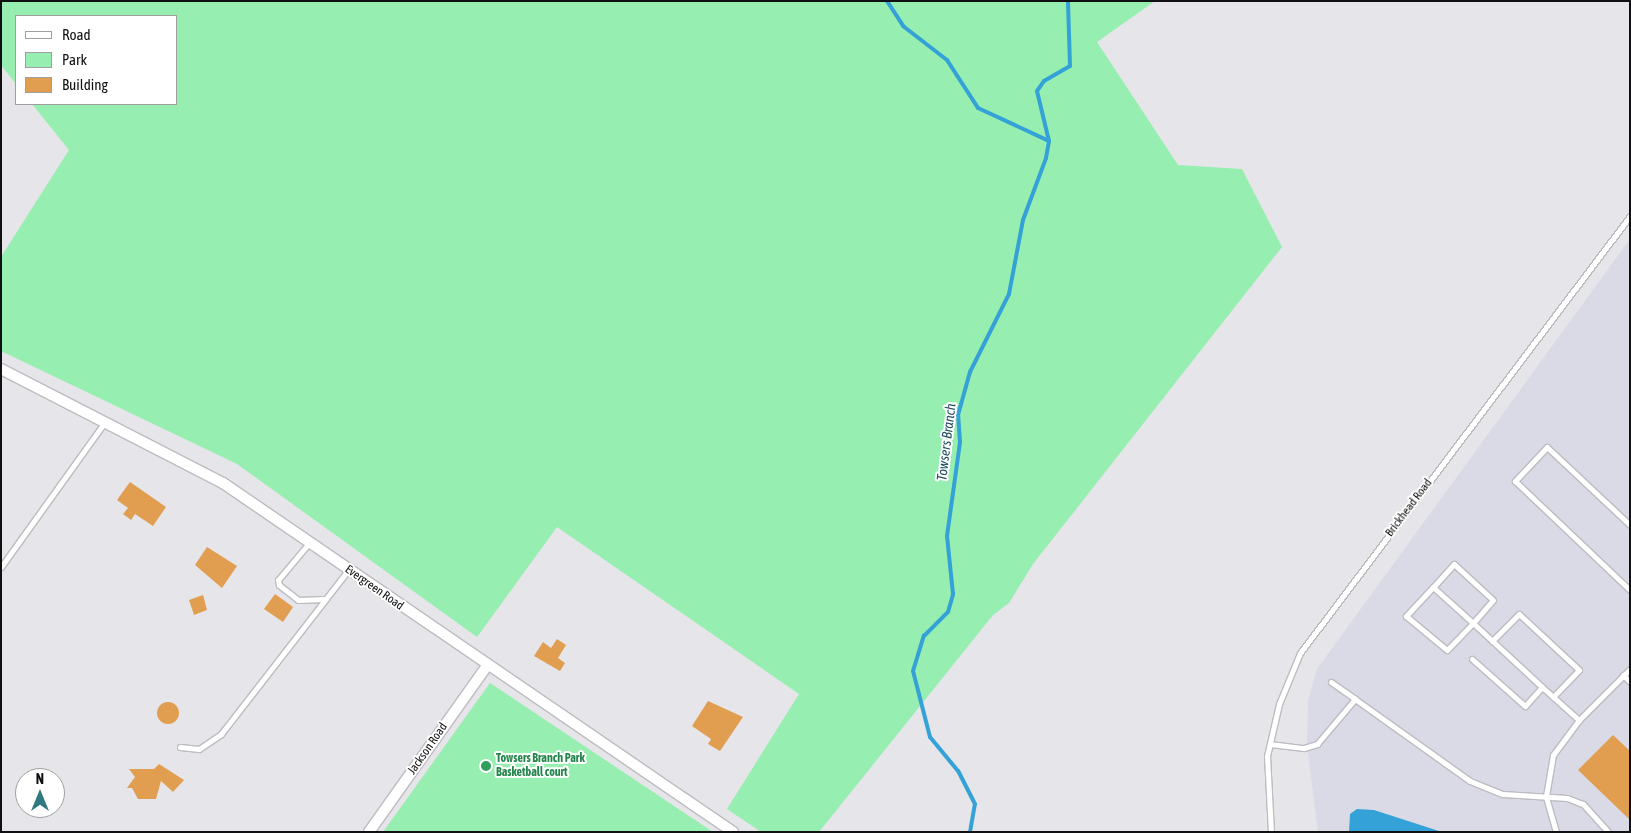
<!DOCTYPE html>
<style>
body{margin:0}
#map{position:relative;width:1631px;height:833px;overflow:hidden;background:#e5e5ea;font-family:"Asap Condensed",sans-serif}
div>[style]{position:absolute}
.built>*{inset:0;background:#dadae6}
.green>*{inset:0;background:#96eeb1}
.water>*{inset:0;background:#35a2d7}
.stream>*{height:4px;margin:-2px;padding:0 2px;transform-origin:2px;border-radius:2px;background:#35a2d7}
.building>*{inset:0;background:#e19e50}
.round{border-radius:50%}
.roads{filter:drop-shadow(1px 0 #bcbcc1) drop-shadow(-1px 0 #bcbcc1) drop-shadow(0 1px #bcbcc1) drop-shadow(0 -1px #bcbcc1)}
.service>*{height:5px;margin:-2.5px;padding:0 2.5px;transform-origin:2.5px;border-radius:2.5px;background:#fff}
.minor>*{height:10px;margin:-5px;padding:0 5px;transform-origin:5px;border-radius:5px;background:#fff}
.dots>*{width:14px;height:14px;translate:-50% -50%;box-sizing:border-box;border:2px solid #fff;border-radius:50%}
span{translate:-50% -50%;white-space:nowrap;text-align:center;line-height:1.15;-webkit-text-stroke:4px #fff;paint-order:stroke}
.street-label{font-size:12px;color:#101012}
.leisure-label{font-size:12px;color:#27864d;font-weight:700}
.left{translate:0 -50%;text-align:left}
.water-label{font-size:14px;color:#204c62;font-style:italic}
.frame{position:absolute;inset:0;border:2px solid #101012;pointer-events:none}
.legend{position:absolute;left:15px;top:15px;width:162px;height:90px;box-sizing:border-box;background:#fff;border:1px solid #9f9fa0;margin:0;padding:6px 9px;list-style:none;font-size:15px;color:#101012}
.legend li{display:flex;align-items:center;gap:10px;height:25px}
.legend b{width:25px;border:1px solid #9f9fa0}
.north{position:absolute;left:15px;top:768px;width:50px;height:50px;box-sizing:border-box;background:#fff;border:1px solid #9f9fa0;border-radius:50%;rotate:0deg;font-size:14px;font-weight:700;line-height:20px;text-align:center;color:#101012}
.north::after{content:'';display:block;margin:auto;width:18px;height:22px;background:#30797e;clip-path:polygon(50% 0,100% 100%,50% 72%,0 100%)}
</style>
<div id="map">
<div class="built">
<div style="clip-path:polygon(1630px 239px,1630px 832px,1318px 832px,1307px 744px,1308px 701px,1317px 669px)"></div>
</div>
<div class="green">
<div style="clip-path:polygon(1px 1px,1155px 1px,1097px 42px,1178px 165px,1242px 169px,1282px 247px,1033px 564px,1009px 603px,993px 615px,819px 832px,761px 832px,727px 809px,799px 694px,557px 527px,477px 637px,237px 464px,1px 351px,1px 257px,69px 150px,32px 104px,176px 104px,176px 16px,16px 16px,16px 84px,1px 65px)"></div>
<div style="clip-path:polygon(490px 683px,713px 832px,383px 832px)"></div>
</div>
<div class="water">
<div style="clip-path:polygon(1357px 809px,1374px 810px,1442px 832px,1349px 832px,1350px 814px)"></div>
</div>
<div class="stream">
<div style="left:887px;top:1px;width:30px;rotate:57deg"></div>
<div style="left:903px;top:26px;width:56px;rotate:37.7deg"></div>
<div style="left:947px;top:60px;width:57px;rotate:57.1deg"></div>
<div style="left:978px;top:108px;width:78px;rotate:24.9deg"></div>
<div style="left:970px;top:832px;width:28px;rotate:-80deg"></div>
<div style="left:975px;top:804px;width:37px;rotate:-117deg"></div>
<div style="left:958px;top:771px;width:44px;rotate:-129.5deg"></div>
<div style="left:930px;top:737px;width:68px;rotate:-104.4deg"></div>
<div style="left:913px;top:671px;width:37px;rotate:-73deg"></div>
<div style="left:924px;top:636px;width:34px;rotate:-45deg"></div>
<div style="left:948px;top:612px;width:19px;rotate:-74deg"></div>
<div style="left:953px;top:594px;width:58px;rotate:-95.9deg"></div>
<div style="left:947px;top:536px;width:95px;rotate:-82.1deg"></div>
<div style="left:960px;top:442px;width:27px;rotate:-94deg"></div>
<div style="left:958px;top:415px;width:45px;rotate:-74.4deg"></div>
<div style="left:970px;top:372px;width:87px;rotate:-63.4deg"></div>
<div style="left:1009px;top:294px;width:75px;rotate:-79.3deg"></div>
<div style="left:1023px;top:220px;width:66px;rotate:-69.6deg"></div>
<div style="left:1046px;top:158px;width:17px;rotate:-80deg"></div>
<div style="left:1049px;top:141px;width:51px;rotate:-103.5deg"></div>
<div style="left:1037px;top:91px;width:12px;rotate:-55deg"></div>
<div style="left:1044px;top:81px;width:30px;rotate:-30deg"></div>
<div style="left:1070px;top:66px;width:65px;rotate:-91.8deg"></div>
</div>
<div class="building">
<div style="clip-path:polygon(130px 482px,166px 507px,153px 526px,135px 514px,131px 520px,123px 514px,128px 508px,117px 500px)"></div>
<div style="clip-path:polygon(207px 547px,237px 566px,222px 588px,195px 565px)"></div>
<div style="clip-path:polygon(275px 594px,293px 607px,283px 622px,264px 609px)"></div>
<div style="clip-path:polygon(203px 595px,207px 610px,194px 615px,189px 600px)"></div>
<div style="clip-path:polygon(557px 639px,566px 645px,558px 658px,565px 663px,560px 671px,534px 656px,543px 642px,551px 648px)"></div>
<div style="clip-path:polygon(708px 701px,743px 717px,720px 751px,708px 744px,711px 739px,692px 726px)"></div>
<div class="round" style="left:157px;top:702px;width:22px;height:22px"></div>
<div style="clip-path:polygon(1613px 735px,1630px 751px,1630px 820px,1578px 770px)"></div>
<div style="clip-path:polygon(159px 764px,184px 780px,173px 792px,161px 781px,156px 799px,138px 799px,132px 788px,127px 788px,135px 777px,129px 769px,154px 769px)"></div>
</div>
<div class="roads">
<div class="service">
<div style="left:1630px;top:525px;width:114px;rotate:-136.8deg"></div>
<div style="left:1547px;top:447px;width:47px;rotate:133.3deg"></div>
<div style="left:1515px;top:481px;width:158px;rotate:43.5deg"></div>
<div style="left:309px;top:543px;width:48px;rotate:130deg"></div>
<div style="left:278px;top:580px;width:5px;rotate:79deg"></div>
<div style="left:279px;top:585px;width:24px;rotate:38deg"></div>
<div style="left:298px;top:600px;width:27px;rotate:-2deg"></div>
<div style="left:1px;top:567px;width:177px;rotate:-54.4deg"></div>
<div style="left:1433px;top:587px;width:40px;rotate:133deg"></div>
<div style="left:1406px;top:616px;width:53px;rotate:39.7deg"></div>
<div style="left:1447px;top:650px;width:37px;rotate:-46deg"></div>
<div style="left:1473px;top:623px;width:30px;rotate:-49deg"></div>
<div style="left:1493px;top:600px;width:53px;rotate:-137.3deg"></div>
<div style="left:1454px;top:564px;width:31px;rotate:132deg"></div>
<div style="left:1433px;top:587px;width:54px;rotate:42deg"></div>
<div style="left:1473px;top:623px;width:94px;rotate:42.8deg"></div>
<div style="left:1542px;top:687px;width:50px;rotate:41.7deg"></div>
<div style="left:1492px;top:641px;width:38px;rotate:-45deg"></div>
<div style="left:1519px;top:614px;width:82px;rotate:43deg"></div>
<div style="left:1579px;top:670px;width:37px;rotate:134deg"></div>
<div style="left:1472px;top:659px;width:71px;rotate:41.6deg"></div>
<div style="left:1525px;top:706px;width:25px;rotate:-48deg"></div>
<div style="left:1623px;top:675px;width:10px;rotate:45deg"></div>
<div style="left:1331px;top:682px;width:29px;rotate:35deg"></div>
<div style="left:1270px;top:744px;width:34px;rotate:7deg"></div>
<div style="left:1304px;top:748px;width:14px;rotate:-17deg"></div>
<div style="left:1317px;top:744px;width:59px;rotate:-49.8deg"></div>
<div style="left:1355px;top:699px;width:141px;rotate:35.5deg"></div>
<div style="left:1470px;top:781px;width:35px;rotate:22deg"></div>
<div style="left:1503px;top:794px;width:64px;rotate:3.6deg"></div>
<div style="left:1567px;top:798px;width:17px;rotate:21deg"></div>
<div style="left:1583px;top:804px;width:38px;rotate:48deg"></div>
<div style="left:180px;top:747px;width:19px;rotate:6deg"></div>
<div style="left:199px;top:749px;width:27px;rotate:-34deg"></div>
<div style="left:221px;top:734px;width:207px;rotate:-52.2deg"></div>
<div style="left:1271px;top:832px;width:76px;rotate:-93deg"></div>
<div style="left:1267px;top:756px;width:53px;rotate:-77deg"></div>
<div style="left:1279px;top:704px;width:55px;rotate:-67.6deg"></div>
<div style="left:1300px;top:653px;width:548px;rotate:-52.94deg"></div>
<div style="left:1556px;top:832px;width:37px;rotate:-106deg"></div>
<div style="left:1546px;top:796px;width:42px;rotate:-80.3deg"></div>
<div style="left:1553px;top:755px;width:44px;rotate:-53.4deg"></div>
<div style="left:1579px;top:720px;width:72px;rotate:-45deg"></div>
</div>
<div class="minor">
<div style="left:1px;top:369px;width:250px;rotate:27.2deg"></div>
<div style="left:223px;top:483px;width:618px;rotate:34.38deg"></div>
<div style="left:369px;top:832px;width:204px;rotate:-54.6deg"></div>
</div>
</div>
<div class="dots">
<div style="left:486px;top:766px;background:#2e9e5b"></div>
</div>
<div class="street-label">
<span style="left:1409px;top:508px;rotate:-53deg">Brickhead Road</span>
<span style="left:374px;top:588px;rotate:35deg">Evergreen Road</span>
<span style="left:428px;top:749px;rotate:-55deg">Jackson Road</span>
</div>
<div class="leisure-label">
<span class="left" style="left:496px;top:766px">Towsers Branch Park<br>Basketball court</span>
</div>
<div class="water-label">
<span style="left:946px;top:442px;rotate:-83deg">Towsers Branch</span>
</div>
<div class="frame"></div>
<ul class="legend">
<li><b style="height:6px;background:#fff"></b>Road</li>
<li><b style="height:14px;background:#96eeb1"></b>Park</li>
<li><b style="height:14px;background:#e19e50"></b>Building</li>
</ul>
<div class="north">N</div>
</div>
